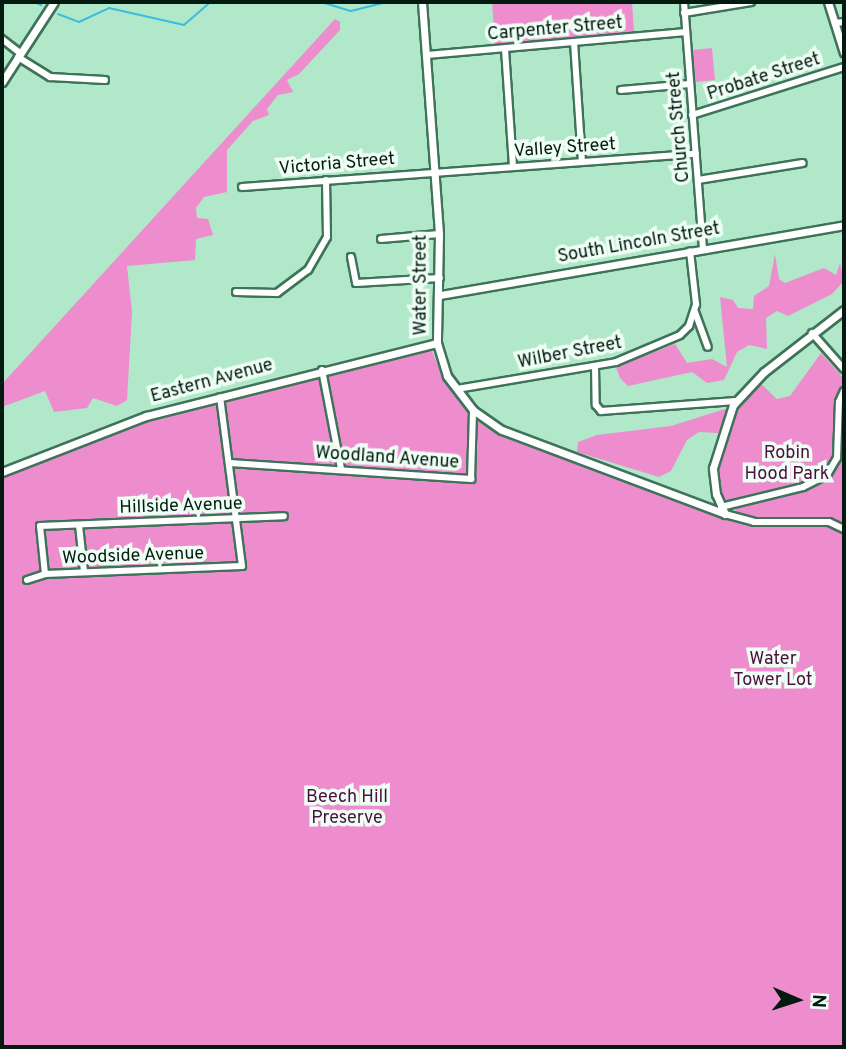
<!DOCTYPE html>
<style>
body{margin:0}
#map{position:relative;width:846px;height:1049px;overflow:hidden;background:#b0e8c9;font-family:Overpass,sans-serif}
div>[style]{position:absolute}
.green>*{inset:0;background:#ed8dce}
.stream>*{height:2px;margin:-1px;padding:0 1px;transform-origin:1px;border-radius:1px;background:#3abde0}
.roads{filter:drop-shadow(2px 0 #3f7359) drop-shadow(-2px 0 #3f7359) drop-shadow(0 2px #3f7359) drop-shadow(0 -2px #3f7359)}
.minor>*{height:6px;margin:-3px;padding:0 3px;transform-origin:3px;border-radius:3px;background:#fff}
.tertiary>*{height:7px;margin:-3.5px;padding:0 3.5px;transform-origin:3.5px;border-radius:3.5px;background:#fff}
span{translate:-50% -50%;white-space:nowrap;text-align:center;line-height:1.15;-webkit-text-stroke:7px #eefef5;paint-order:stroke}
.street-label{font-size:18px;color:#04190f}
.park-label{font-size:18px;color:#4d0e3d}
.frame{position:absolute;inset:0;border:4px solid #04190f;pointer-events:none}
.north{position:absolute;left:762px;top:965px;width:70px;height:70px;-webkit-text-stroke:5px #eefef5;paint-order:stroke;rotate:93deg;font-size:19px;font-weight:700;line-height:28px;text-align:center;color:#04190f}
.north::after{content:'';display:block;margin:auto;width:24px;height:32px;background:#04190f;clip-path:polygon(50% 0,100% 100%,50% 72%,0 100%)}
</style>
<div id="map">
<div class="green">
<div style="clip-path:polygon(492px 2px,632px 2px,634px 32px,495px 45px)"></div>
<div style="clip-path:polygon(335px 19px,340px 22px,340px 30px,299px 74px,287px 80px,293px 92px,278px 95px,267px 109px,269px 115px,253px 121px,227px 150px,227px 192px,204px 197px,196px 208px,197px 218px,208px 219px,213px 235px,196px 239px,195px 260px,127px 266px,132px 312px,127px 400px,117px 406px,93px 398px,87px 408px,54px 412px,45px 391px,2px 407px,2px 384px)"></div>
<div style="clip-path:polygon(712px 48px,715px 80px,695px 82px,693px 50px)"></div>
<div style="clip-path:polygon(775px 254px,779px 279px,785px 283px,824px 268px,836px 275px,840px 263px,844px 281px,832px 294px,788px 316px,777px 311px,766px 318px,767px 349px,749px 345px,737px 352px,724px 380px,707px 383px,692px 372px,628px 386px,620px 378px,616px 367px,675px 344px,687px 363px,712px 359px,727px 367px,720px 297px,733px 300px,738px 308px,753px 309px,754px 296px,769px 286px)"></div>
<div style="clip-path:polygon(431px 349px,443px 377px,468px 408px,499px 431px,742px 522px,829px 525px,844px 533px,844px 1047px,2px 1047px,2px 475px,138px 421px)"></div>
<div style="clip-path:polygon(821px 353px,844px 379px,844px 522px,817px 517px,758px 518px,737px 512px,721px 494px,718px 473px,732px 417px,759px 382px,777px 399px,790px 396px)"></div>
<div style="clip-path:polygon(728px 408px,718px 433px,699px 432px,687px 440px,671px 471px,659px 477px,577px 452px,578px 442px,597px 435px,671px 426px)"></div>
</div>
<div class="stream">
<div style="left:34px;top:2px;width:8px;rotate:23deg"></div>
<div style="left:321px;top:2px;width:31px;rotate:17deg"></div>
<div style="left:351px;top:11px;width:38px;rotate:-14deg"></div>
<div style="left:58px;top:14px;width:22px;rotate:21deg"></div>
<div style="left:79px;top:22px;width:33px;rotate:-25deg"></div>
<div style="left:109px;top:8px;width:77px;rotate:12.8deg"></div>
<div style="left:184px;top:25px;width:35px;rotate:-41deg"></div>
</div>
<div class="roads">
<div class="minor">
<div style="left:684px;top:2px;width:248px;rotate:85.6deg"></div>
<div style="left:684px;top:13px;width:68px;rotate:-9.3deg"></div>
<div style="left:835px;top:23px;width:9px;rotate:-6deg"></div>
<div style="left:2px;top:39px;width:23px;rotate:38deg"></div>
<div style="left:574px;top:42px;width:120px;rotate:86.2deg"></div>
<div style="left:505px;top:49px;width:117px;rotate:86.1deg"></div>
<div style="left:427px;top:55px;width:260px;rotate:-5.1deg"></div>
<div style="left:18px;top:57px;width:38px;rotate:32deg"></div>
<div style="left:50px;top:77px;width:55px;rotate:3.1deg"></div>
<div style="left:621px;top:90px;width:69px;rotate:-5deg"></div>
<div style="left:692px;top:115px;width:159px;rotate:-17.5deg"></div>
<div style="left:698px;top:180px;width:106px;rotate:-9.2deg"></div>
<div style="left:242px;top:187px;width:455px;rotate:-4.2deg"></div>
<div style="left:381px;top:239px;width:58px;rotate:-4.9deg"></div>
<div style="left:351px;top:257px;width:26px;rotate:79deg"></div>
<div style="left:356px;top:283px;width:84px;rotate:-3.4deg"></div>
<div style="left:236px;top:292px;width:41px;rotate:1.4deg"></div>
<div style="left:277px;top:293px;width:39px;rotate:-37deg"></div>
<div style="left:308px;top:270px;width:38px;rotate:-60deg"></div>
<div style="left:327px;top:237px;width:57px;rotate:-91deg"></div>
<div style="left:695px;top:312px;width:37px;rotate:70deg"></div>
<div style="left:812px;top:333px;width:48px;rotate:48.4deg"></div>
<div style="left:595px;top:366px;width:39px;rotate:89deg"></div>
<div style="left:596px;top:405px;width:8px;rotate:50deg"></div>
<div style="left:601px;top:411px;width:135px;rotate:-4.2deg"></div>
<div style="left:322px;top:370px;width:101px;rotate:79.1deg"></div>
<div style="left:457px;top:389px;width:161px;rotate:-9.6deg"></div>
<div style="left:616px;top:362px;width:69px;rotate:-22.9deg"></div>
<div style="left:680px;top:335px;width:13px;rotate:-45deg"></div>
<div style="left:689px;top:326px;width:23px;rotate:-72deg"></div>
<div style="left:696px;top:304px;width:53px;rotate:-96.5deg"></div>
<div style="left:229px;top:463px;width:243px;rotate:3.8deg"></div>
<div style="left:471px;top:479px;width:69px;rotate:-88.3deg"></div>
<div style="left:721px;top:507px;width:84px;rotate:-13.7deg"></div>
<div style="left:803px;top:487px;width:27px;rotate:-27deg"></div>
<div style="left:827px;top:475px;width:20px;rotate:-60deg"></div>
<div style="left:837px;top:458px;width:56px;rotate:-88deg"></div>
<div style="left:839px;top:402px;width:12px;rotate:-66deg"></div>
<div style="left:725px;top:514px;width:30px;rotate:15deg"></div>
<div style="left:754px;top:522px;width:75px"></div>
<div style="left:829px;top:522px;width:17px;rotate:25deg"></div>
<div style="left:79px;top:525px;width:47px;rotate:83.9deg"></div>
<div style="left:45px;top:574px;width:48px;rotate:-95.9deg"></div>
<div style="left:40px;top:526px;width:244px;rotate:-2.3deg"></div>
<div style="left:27px;top:580px;width:19px;rotate:-18deg"></div>
<div style="left:45px;top:574px;width:197px;rotate:-2.3deg"></div>
<div style="left:242px;top:566px;width:170px;rotate:-97.4deg"></div>
</div>
<div class="tertiary">
<div style="left:422px;top:2px;width:233px;rotate:85.8deg"></div>
<div style="left:439px;top:234px;width:109px;rotate:91.1deg"></div>
<div style="left:437px;top:343px;width:34px;rotate:73deg"></div>
<div style="left:447px;top:376px;width:43px;rotate:52.6deg"></div>
<div style="left:473px;top:410px;width:35px;rotate:35deg"></div>
<div style="left:502px;top:430px;width:238px;rotate:20.6deg"></div>
<div style="left:828px;top:2px;width:53px;rotate:72.6deg"></div>
<div style="left:2px;top:82px;width:95px;rotate:-57deg"></div>
<div style="left:440px;top:295px;width:410px;rotate:-9.8deg"></div>
<div style="left:2px;top:472px;width:155px;rotate:-21.3deg"></div>
<div style="left:146px;top:416px;width:300px;rotate:-14.1deg"></div>
<div style="left:725px;top:514px;width:22px;rotate:-114deg"></div>
<div style="left:716px;top:494px;width:26px;rotate:-97deg"></div>
<div style="left:713px;top:468px;width:66px;rotate:-72.4deg"></div>
<div style="left:733px;top:405px;width:45px;rotate:-46.8deg"></div>
<div style="left:764px;top:372px;width:101px;rotate:-37.8deg"></div>
</div>
</div>
<div class="street-label">
<span style="left:555px;top:30px;rotate:-5deg">Carpenter Street</span>
<span style="left:764px;top:78px;rotate:-18deg">Probate Street</span>
<span style="left:680px;top:127px;rotate:-95deg">Church Street</span>
<span style="left:565px;top:149px;rotate:-4deg">Valley Street</span>
<span style="left:337px;top:165px;rotate:-5deg">Victoria Street</span>
<span style="left:639px;top:244px;rotate:-10deg">South Lincoln Street</span>
<span style="left:422px;top:285px;rotate:-90deg">Water Street</span>
<span style="left:570px;top:354px;rotate:-11deg">Wilber Street</span>
<span style="left:212px;top:382px;rotate:-15deg">Eastern Avenue</span>
<span style="left:387px;top:459px;rotate:4deg">Woodland Avenue</span>
<span style="left:181px;top:507px;rotate:-2deg">Hillside Avenue</span>
<span style="left:133px;top:557px;rotate:-2deg">Woodside Avenue</span>
</div>
<div class="park-label">
<span style="left:787px;top:465px">Robin<br>Hood Park</span>
<span style="left:773px;top:671px">Water<br>Tower Lot</span>
<span style="left:347px;top:809px">Beech Hill<br>Preserve</span>
</div>
<div class="frame"></div>
<div class="north">N</div>
</div>
